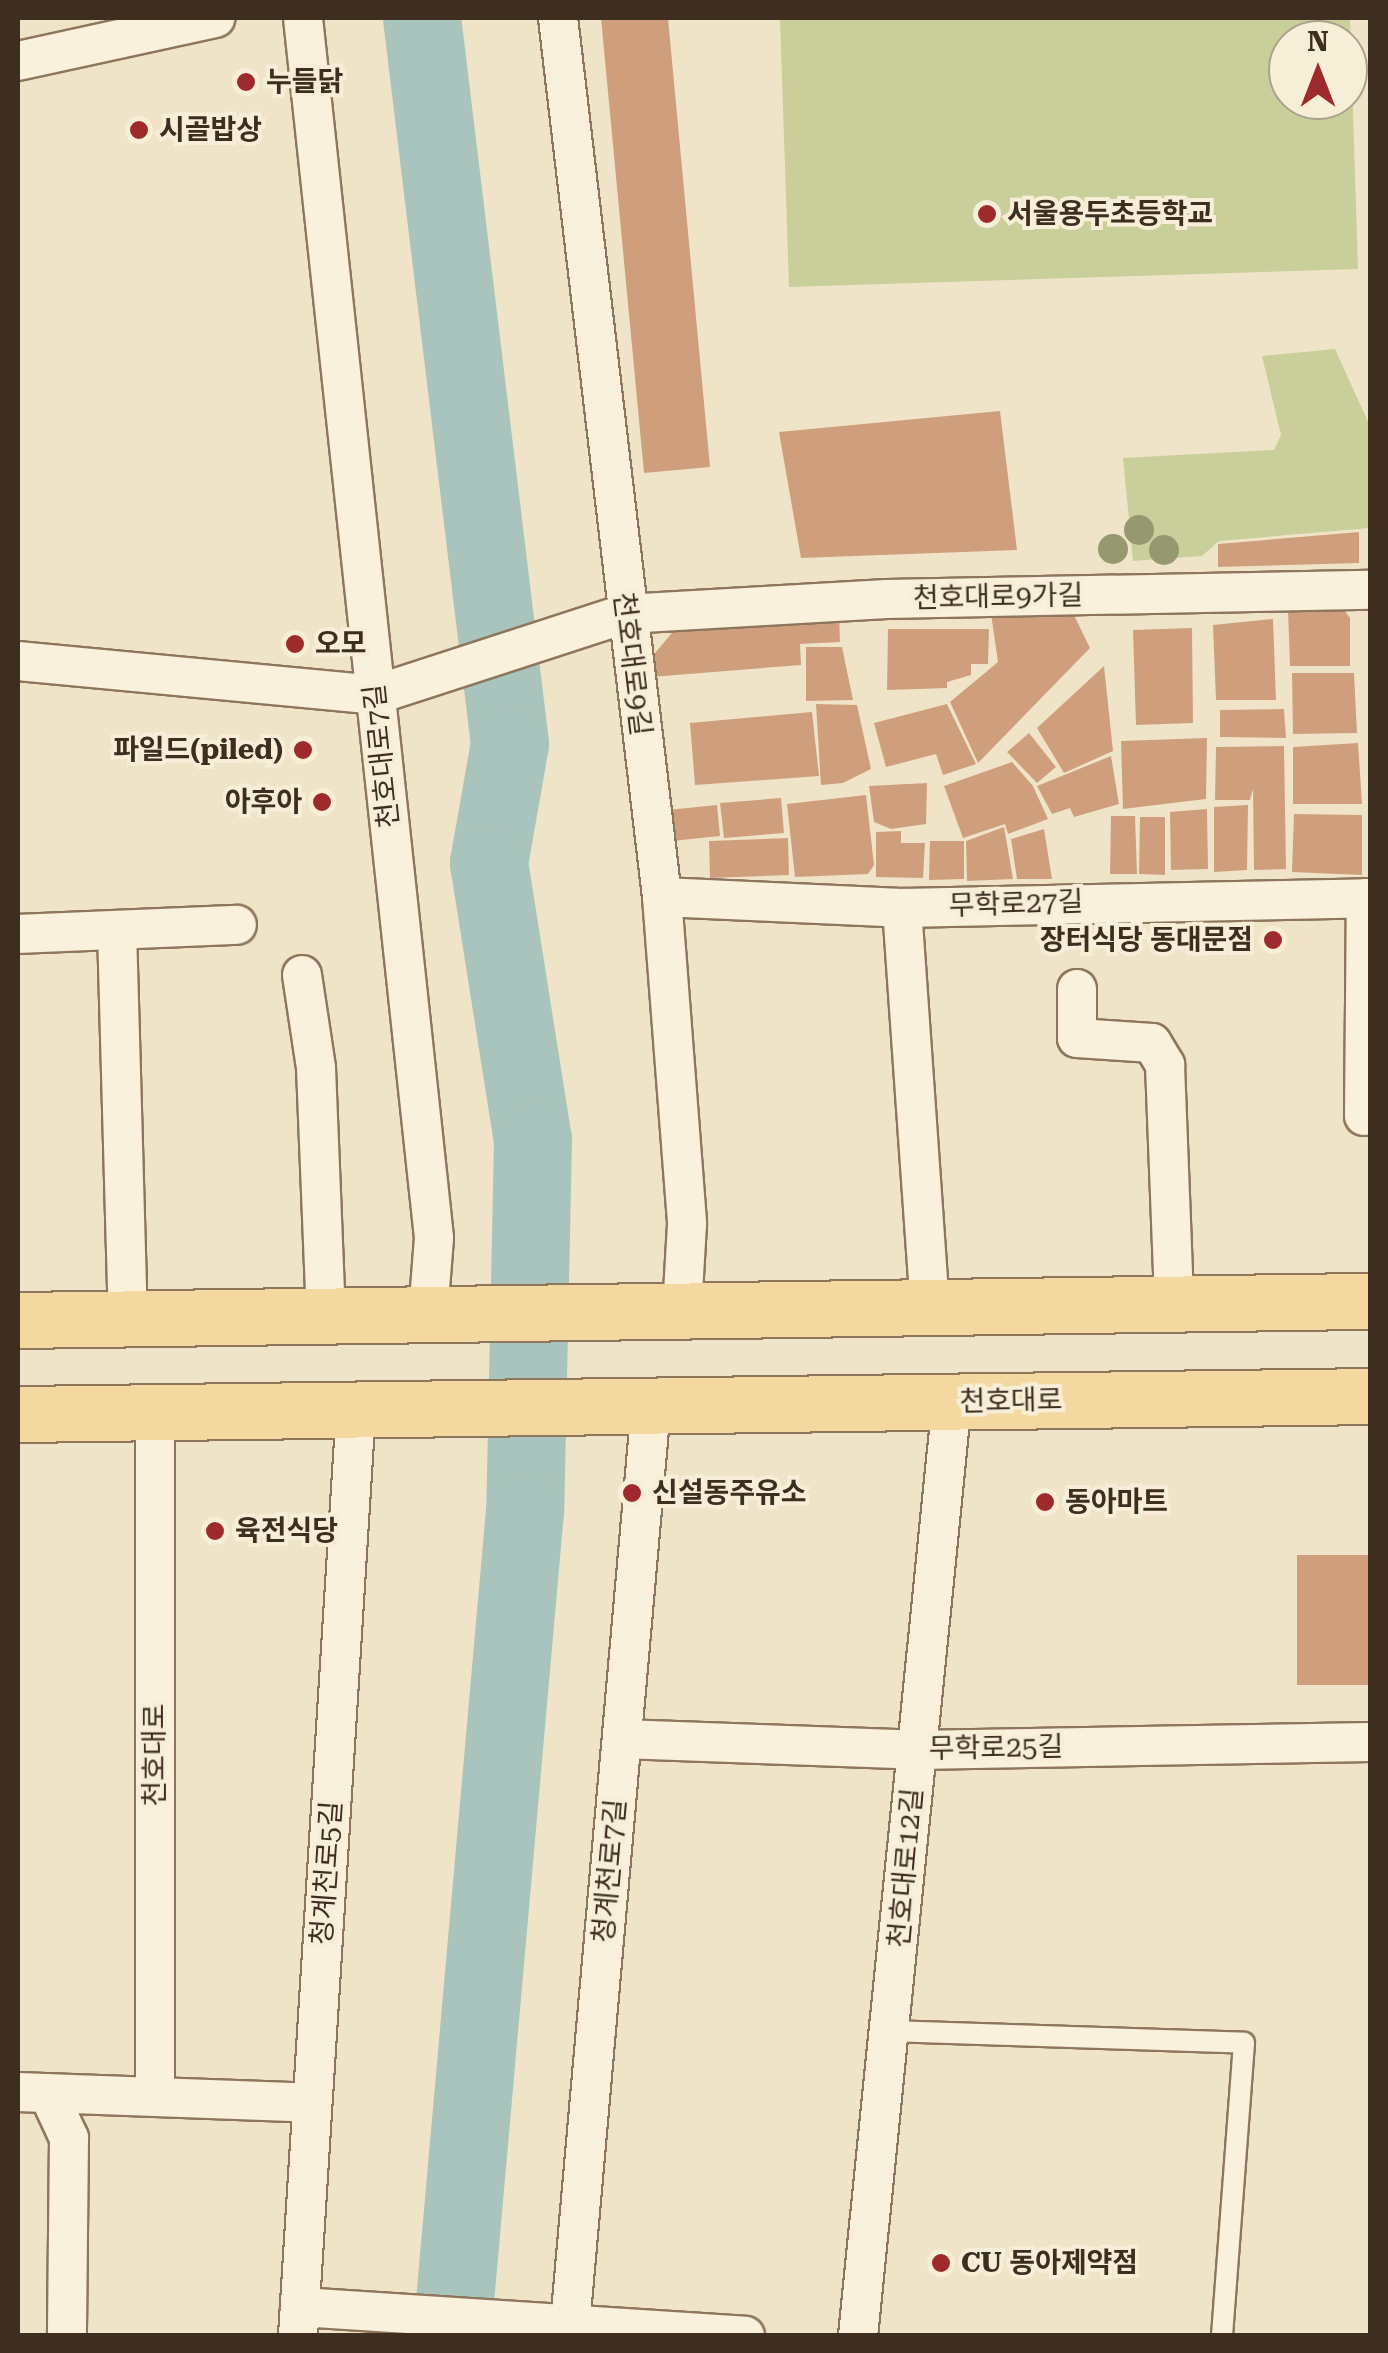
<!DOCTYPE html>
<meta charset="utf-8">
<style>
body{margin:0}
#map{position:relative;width:1388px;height:2353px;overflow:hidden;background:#f0e4c8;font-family:"Roboto Serif","Noto Sans KR",serif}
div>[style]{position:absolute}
.green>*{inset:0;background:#c9cf9b}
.river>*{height:78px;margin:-39px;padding:0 39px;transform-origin:39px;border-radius:39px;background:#a9c4bc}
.building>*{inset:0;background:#cf9f7d}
.roads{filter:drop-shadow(2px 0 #8d765c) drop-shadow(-2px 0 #8d765c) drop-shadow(0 2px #8d765c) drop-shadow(0 -2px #8d765c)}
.lane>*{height:20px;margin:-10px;padding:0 10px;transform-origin:10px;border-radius:10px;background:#faf1dc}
.street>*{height:38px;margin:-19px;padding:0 19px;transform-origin:19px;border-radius:19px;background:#faf1dc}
.primary>*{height:55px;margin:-27.5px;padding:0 27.5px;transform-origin:27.5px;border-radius:27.5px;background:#f3d9a0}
.trees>*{width:30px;height:30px;margin:-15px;border-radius:50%;background:#96986f}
.dots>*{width:28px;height:28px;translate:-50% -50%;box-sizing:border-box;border:5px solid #f7eed8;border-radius:50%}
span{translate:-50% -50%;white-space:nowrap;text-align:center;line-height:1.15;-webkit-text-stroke:8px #f7eed8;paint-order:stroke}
.poi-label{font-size:28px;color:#3d2e20;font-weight:700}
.left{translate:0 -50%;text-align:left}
.right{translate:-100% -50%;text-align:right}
.street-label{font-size:28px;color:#3d2e20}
.frame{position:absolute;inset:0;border:20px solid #3d2e20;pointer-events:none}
.north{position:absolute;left:1268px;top:20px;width:100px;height:100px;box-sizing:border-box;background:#f7eed8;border:2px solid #ada18e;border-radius:50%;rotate:0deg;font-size:28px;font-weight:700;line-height:40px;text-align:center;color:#3d2e20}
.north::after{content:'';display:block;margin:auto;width:35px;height:45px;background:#9e2a2b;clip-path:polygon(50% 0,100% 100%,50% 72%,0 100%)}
</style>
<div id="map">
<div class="green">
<div style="clip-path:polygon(evenodd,780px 18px,1350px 18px,1358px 269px,789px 287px,780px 18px,1288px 40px,1348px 40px,1348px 100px,1288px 100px,1288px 40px)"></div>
<div style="clip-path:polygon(1335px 349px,1370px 426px,1370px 528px,1219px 541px,1202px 556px,1133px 561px,1123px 458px,1274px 450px,1281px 435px,1262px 356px)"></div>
</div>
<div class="river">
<div style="left:422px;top:18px;width:731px;rotate:83.09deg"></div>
<div style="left:510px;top:744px;width:121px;rotate:100deg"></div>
<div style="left:489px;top:863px;width:280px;rotate:81deg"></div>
<div style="left:533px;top:1140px;width:371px;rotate:91.2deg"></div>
<div style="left:525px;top:1511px;width:828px;rotate:95.06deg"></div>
</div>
<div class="building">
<div style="clip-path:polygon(601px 18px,668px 18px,710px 467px,644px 473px)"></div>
<div style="clip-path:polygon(1000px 411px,1017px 550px,801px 558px,779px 432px)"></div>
<div style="clip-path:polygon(1359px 532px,1359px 563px,1218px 567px,1218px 544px)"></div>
<div style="clip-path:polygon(1340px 605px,1350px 618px,1350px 666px,1290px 666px,1288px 610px)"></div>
<div style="clip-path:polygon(990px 607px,1070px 607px,1090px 648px,978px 763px,950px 702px,998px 662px)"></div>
<div style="clip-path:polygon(839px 612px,840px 642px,800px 644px,801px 665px,651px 677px,650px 659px,682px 621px)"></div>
<div style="clip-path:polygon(1273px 619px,1276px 700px,1216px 700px,1213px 625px)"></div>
<div style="clip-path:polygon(1192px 628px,1193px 723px,1136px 725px,1133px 630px)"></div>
<div style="clip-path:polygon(888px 629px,989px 629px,988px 664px,971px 664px,971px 675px,947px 682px,947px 688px,887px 690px)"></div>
<div style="clip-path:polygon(806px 647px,842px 647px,853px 700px,806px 701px)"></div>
<div style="clip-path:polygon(1104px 666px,1113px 751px,1064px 773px,1037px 728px)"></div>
<div style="clip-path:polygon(1292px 673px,1354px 673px,1357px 733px,1293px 734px)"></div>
<div style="clip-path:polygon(816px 704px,857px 705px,871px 769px,843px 783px,821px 785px)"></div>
<div style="clip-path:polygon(947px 704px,976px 764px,943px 775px,936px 754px,886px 767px,874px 723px)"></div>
<div style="clip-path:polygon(1284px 709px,1286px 738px,1220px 737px,1220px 710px)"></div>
<div style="clip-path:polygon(812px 712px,819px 776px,695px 785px,690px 723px)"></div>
<div style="clip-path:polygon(1029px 733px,1056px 767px,1037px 783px,1007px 752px)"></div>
<div style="clip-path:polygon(1207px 738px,1206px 799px,1123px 809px,1121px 741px)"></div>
<div style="clip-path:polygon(1358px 743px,1362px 804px,1293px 804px,1293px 747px)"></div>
<div style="clip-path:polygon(1284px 746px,1286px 869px,1254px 870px,1253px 789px,1250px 800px,1215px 800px,1216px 747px)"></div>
<div style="clip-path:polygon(1111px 756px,1119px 804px,1074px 817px,1070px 808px,1052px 814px,1037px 786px)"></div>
<div style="clip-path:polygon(1012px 762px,1033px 786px,1048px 819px,1008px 834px,1005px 824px,963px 838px,944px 786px)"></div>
<div style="clip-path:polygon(927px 783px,926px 824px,891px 829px,874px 822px,869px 786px)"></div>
<div style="clip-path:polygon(866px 795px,874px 865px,868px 874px,795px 877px,787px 804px)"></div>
<div style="clip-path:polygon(781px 798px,784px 833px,724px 838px,720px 803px)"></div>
<div style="clip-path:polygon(717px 805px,720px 836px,672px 841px,668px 810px)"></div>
<div style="clip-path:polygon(1248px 805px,1247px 870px,1214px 872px,1214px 807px)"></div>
<div style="clip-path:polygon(1207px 809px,1208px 869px,1171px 870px,1170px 812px)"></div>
<div style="clip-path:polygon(1294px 814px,1362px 815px,1362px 875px,1292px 872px)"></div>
<div style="clip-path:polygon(1111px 816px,1135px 816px,1137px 874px,1110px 874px)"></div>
<div style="clip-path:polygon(1140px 817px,1165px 817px,1165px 875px,1139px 874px)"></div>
<div style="clip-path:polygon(1004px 827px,1013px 879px,967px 881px,966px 841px)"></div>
<div style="clip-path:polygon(1044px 829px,1052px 879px,1017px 879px,1011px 839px)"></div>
<div style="clip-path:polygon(901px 831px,901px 843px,925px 843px,923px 878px,876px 877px,876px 832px)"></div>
<div style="clip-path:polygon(788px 838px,789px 875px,710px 878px,709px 841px)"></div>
<div style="clip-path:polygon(930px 841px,964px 841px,964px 879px,929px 880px)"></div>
<div style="clip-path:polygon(1297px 1555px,1370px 1555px,1370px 1685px,1297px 1685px)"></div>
</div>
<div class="roads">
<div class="lane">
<div style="left:891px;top:2031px;width:353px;rotate:1.9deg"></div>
<div style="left:1244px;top:2043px;width:294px;rotate:94.3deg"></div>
</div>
<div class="street">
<div style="left:303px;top:18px;width:1227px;rotate:83.87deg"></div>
<div style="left:434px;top:1238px;width:77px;rotate:94.5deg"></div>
<div style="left:558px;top:18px;width:885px;rotate:83.25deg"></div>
<div style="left:662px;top:897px;width:328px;rotate:85.6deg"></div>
<div style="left:687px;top:1224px;width:87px;rotate:93.3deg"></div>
<div style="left:18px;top:61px;width:202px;rotate:-12.3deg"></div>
<div style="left:18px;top:661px;width:359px;rotate:5.4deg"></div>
<div style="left:375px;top:695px;width:263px;rotate:-18deg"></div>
<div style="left:625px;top:614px;width:262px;rotate:-3.3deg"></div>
<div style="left:887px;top:599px;width:483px;rotate:-1.1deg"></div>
<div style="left:662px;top:897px;width:240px;rotate:2.6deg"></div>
<div style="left:902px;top:908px;width:468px;rotate:-1.2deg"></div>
<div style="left:902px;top:908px;width:400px;rotate:86deg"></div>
<div style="left:117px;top:930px;width:389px;rotate:88.4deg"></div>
<div style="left:18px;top:934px;width:219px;rotate:-2.4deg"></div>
<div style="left:302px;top:975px;width:94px;rotate:81.4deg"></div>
<div style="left:316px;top:1068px;width:248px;rotate:87.7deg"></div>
<div style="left:1077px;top:989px;width:49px;rotate:90deg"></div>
<div style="left:1077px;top:1038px;width:75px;rotate:3.8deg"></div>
<div style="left:1152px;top:1043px;width:26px;rotate:59deg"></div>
<div style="left:1165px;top:1065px;width:238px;rotate:87.8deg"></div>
<div style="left:1364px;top:1116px;width:218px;rotate:-89.5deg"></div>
<div style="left:622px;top:1739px;width:295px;rotate:2.1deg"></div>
<div style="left:917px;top:1750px;width:453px;rotate:-1deg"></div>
<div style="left:18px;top:2092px;width:294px;rotate:2.1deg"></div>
<div style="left:48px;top:2093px;width:50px;rotate:65deg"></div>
<div style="left:69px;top:2138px;width:198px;rotate:90.6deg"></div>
<div style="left:155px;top:2097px;width:684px;rotate:-90deg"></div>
<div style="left:300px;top:2307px;width:446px;rotate:3.7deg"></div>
<div style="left:298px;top:2336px;width:928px;rotate:-86.42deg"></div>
<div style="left:569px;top:2336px;width:934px;rotate:-84.96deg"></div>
<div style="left:858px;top:2336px;width:940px;rotate:-84.26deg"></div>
</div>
<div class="primary">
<div style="left:18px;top:1320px;width:1352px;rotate:-0.81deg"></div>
<div style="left:18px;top:1414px;width:1352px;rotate:-0.76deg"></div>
</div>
</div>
<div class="trees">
<div style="left:1139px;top:530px"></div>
<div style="left:1113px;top:549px"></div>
<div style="left:1164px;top:550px"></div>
</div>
<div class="dots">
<div style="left:246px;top:82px;background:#9e2a2b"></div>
<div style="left:139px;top:130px;background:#9e2a2b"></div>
<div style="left:987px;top:214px;background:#9e2a2b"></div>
<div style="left:295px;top:644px;background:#9e2a2b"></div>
<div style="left:303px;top:750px;background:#9e2a2b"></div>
<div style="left:322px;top:802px;background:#9e2a2b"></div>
<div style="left:1273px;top:940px;background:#9e2a2b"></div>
<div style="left:632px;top:1493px;background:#9e2a2b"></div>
<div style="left:1045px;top:1502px;background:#9e2a2b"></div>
<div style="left:215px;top:1531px;background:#9e2a2b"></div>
<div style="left:941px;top:2263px;background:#9e2a2b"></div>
</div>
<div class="poi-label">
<span class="left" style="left:266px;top:82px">누들닭</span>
<span class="left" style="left:159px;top:130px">시골밥상</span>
<span class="left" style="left:1007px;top:214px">서울용두초등학교</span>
<span class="left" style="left:315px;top:644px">오모</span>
<span class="right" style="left:283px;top:750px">파일드(piled)</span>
<span class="right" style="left:302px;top:802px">아후아</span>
<span class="right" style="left:1253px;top:940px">장터식당 동대문점</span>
<span class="left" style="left:652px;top:1493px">신설동주유소</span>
<span class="left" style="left:1065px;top:1502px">동아마트</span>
<span class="left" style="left:235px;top:1531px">육전식당</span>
<span class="left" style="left:961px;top:2263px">CU 동아제약점</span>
</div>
<div class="street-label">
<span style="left:998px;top:597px;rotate:-1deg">천호대로9가길</span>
<span style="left:632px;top:664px;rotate:83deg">천호대로9길</span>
<span style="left:382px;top:756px;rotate:-96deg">천호대로7길</span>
<span style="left:1016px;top:904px;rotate:-2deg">무학로27길</span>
<span style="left:1011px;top:1401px;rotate:-1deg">천호대로</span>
<span style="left:996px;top:1748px;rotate:-1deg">무학로25길</span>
<span style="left:155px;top:1755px;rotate:-90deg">천호대로</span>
<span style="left:906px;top:1868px;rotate:-85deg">천호대로12길</span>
<span style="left:610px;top:1871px;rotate:-85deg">청계천로7길</span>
<span style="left:327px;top:1873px;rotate:-86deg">청계천로5길</span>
</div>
<div class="frame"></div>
<div class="north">N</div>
</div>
